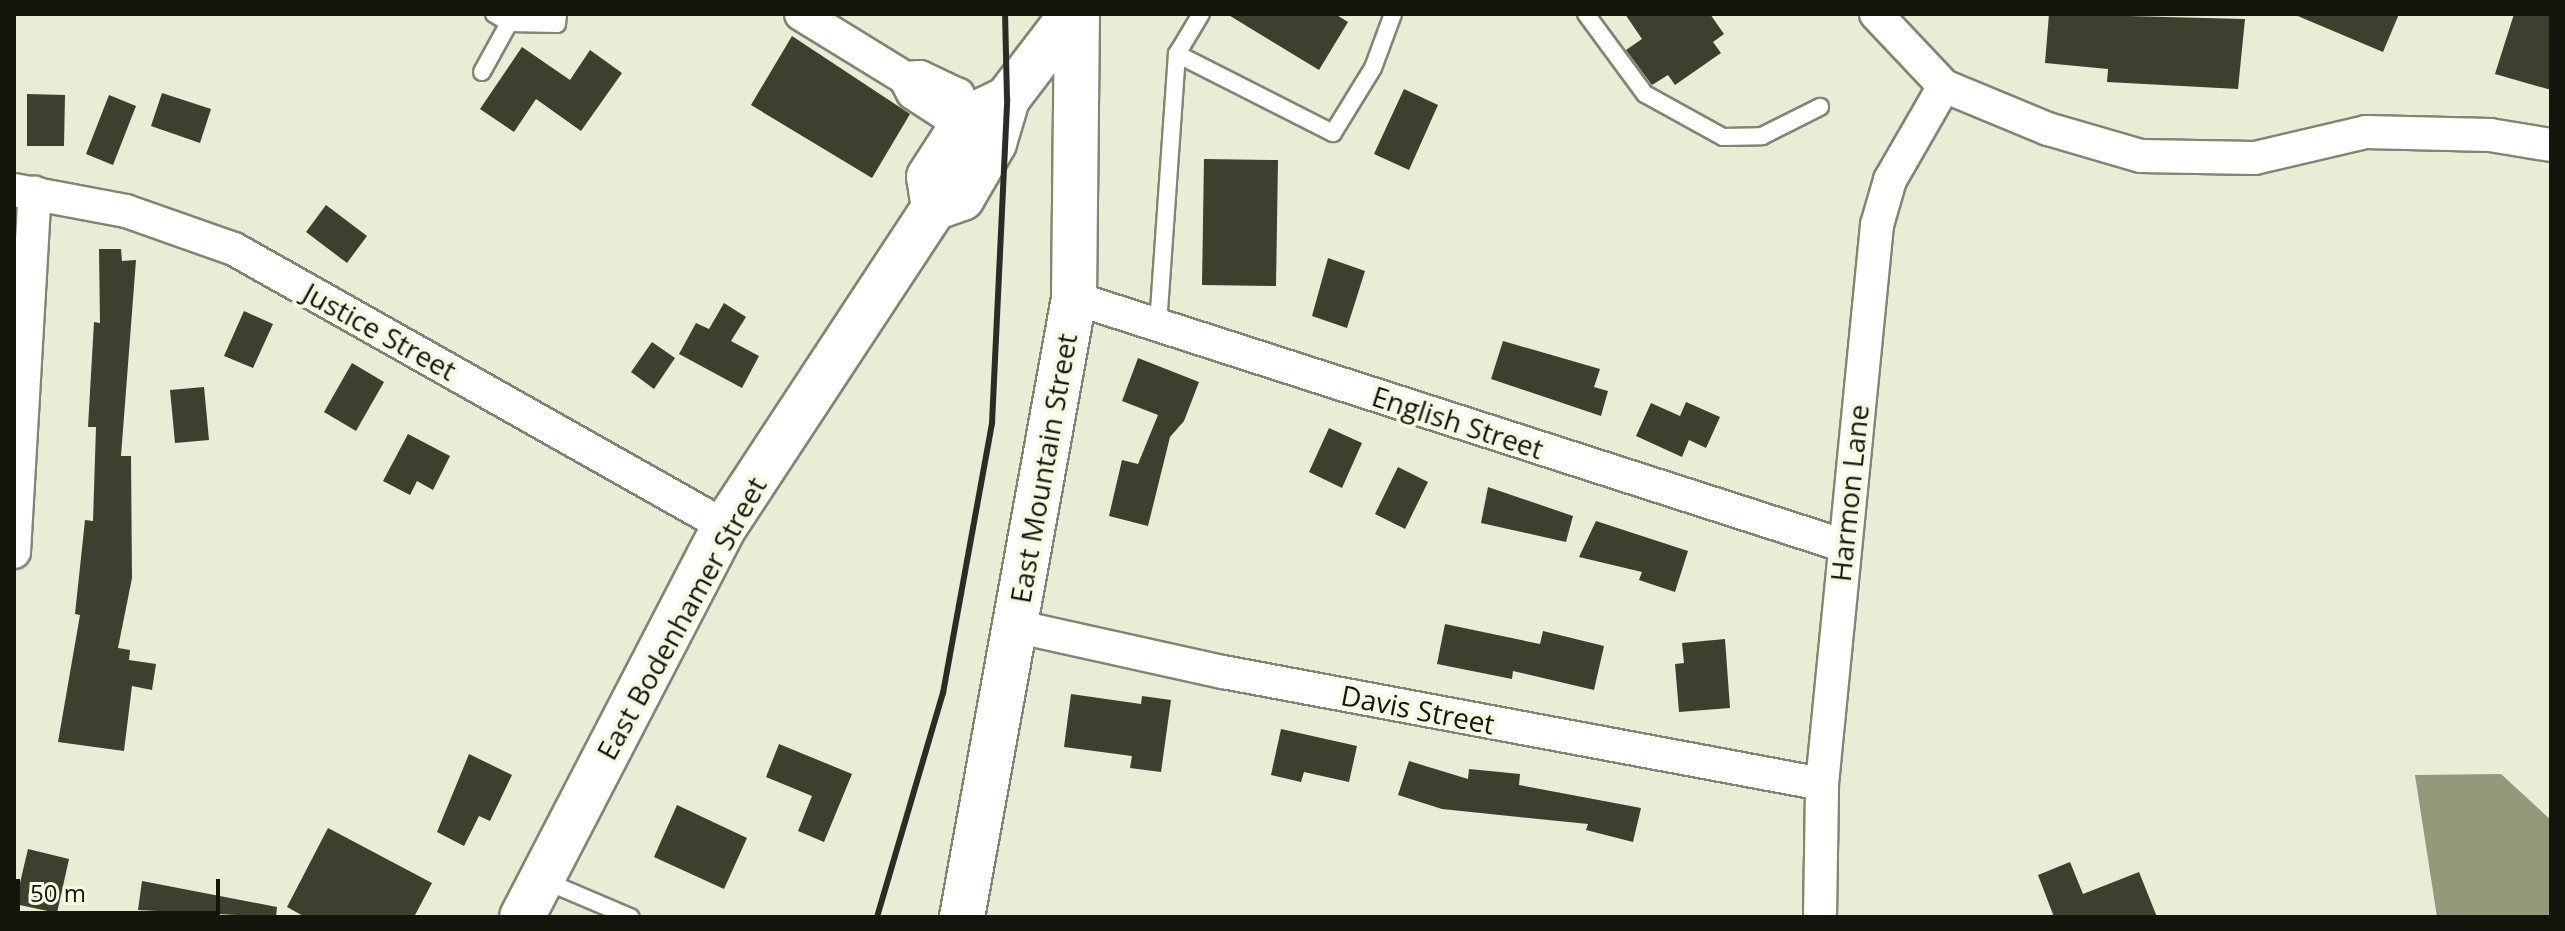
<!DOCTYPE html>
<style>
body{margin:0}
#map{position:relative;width:2565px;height:931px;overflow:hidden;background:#eaecd6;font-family:"Open Sans",sans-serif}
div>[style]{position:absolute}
.water>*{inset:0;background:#96987c}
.building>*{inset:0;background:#3e3f2e}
.roads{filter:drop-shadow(2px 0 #838572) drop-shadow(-2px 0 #838572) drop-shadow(0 2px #838572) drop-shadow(0 -2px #838572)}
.lane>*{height:16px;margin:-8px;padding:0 8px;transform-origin:8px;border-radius:8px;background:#fff}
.street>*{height:32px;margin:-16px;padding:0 16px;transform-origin:16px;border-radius:16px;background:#fff}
.primary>*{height:44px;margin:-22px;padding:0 22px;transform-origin:22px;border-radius:22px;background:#fff}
.rail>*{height:6px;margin:-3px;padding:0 3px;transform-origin:3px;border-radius:3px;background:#2c2c24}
span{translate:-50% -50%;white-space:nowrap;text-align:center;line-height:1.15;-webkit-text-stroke:8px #f7f9e4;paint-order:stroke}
.street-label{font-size:28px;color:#15150e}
.frame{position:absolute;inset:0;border:16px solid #15150e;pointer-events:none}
.scale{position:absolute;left:16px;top:879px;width:204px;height:36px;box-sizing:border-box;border:4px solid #15150e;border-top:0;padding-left:10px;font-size:24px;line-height:28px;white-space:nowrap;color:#15150e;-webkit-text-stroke:6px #f7f9e4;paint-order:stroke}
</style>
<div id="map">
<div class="water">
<div style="clip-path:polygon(2501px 774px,2551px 820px,2551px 917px,2437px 917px,2415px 775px)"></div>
</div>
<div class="building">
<div style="clip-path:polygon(1227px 14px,1335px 14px,1348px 22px,1319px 70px)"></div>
<div style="clip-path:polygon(1625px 14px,1710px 14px,1724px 34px,1713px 42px,1721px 53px,1675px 85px,1668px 75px,1652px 85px,1626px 50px,1642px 39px)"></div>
<div style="clip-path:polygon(2049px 14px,2245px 19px,2238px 89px,2107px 82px,2108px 69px,2045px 63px)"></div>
<div style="clip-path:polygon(2293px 14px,2399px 14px,2383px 52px)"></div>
<div style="clip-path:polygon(2514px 14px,2551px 14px,2551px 90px,2495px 74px)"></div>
<div style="clip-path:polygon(792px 36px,910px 114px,872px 178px,751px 105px)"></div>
<div style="clip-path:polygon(522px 47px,570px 80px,590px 50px,622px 73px,581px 131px,536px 99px,514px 132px,480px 109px)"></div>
<div style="clip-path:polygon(1404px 89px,1438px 105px,1409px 170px,1374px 154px)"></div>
<div style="clip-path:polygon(162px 93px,211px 109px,200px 143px,151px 126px)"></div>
<div style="clip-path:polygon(27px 94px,65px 95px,64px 146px,27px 146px)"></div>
<div style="clip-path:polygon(109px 95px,136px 106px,113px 165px,86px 154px)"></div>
<div style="clip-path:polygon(1204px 159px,1278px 160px,1276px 286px,1202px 285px)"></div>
<div style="clip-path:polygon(326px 205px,367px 236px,347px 263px,306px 232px)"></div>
<div style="clip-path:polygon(99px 249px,121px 249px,122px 261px,136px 260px,121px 456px,131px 456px,132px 578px,118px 648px,130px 650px,129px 660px,156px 664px,152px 690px,132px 686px,124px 751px,58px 742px,80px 615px,75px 614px,85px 520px,93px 521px,96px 427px,88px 427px,94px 322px,100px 323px)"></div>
<div style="clip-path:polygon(1328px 258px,1365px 271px,1347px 328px,1312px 316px)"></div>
<div style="clip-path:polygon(724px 303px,746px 317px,731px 341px,759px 356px,742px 388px,679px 354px,696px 323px,709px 329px)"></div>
<div style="clip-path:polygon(244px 311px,273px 324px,253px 368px,224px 356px)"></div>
<div style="clip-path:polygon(1503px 341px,1600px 369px,1594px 387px,1608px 391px,1601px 416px,1491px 379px)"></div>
<div style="clip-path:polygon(652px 342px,675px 358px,654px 389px,631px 372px)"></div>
<div style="clip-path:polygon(1138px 358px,1199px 382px,1184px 421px,1170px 437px,1148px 526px,1109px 516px,1122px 460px,1138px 464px,1158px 415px,1122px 401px)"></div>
<div style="clip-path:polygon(352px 363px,384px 382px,356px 431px,324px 412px)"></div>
<div style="clip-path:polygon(204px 387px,209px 440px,175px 443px,170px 390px)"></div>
<div style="clip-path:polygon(1686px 402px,1720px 417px,1706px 448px,1689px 440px,1682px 457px,1636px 436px,1651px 403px,1680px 416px)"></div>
<div style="clip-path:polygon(1329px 428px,1362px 443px,1342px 488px,1309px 472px)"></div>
<div style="clip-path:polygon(408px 434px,450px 456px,433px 490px,417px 481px,410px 495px,383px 481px)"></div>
<div style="clip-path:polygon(1398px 467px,1428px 482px,1405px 529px,1375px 514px)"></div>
<div style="clip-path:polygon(1488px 487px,1573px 516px,1566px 542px,1481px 523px)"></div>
<div style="clip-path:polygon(1596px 521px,1688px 551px,1675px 592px,1639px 580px,1642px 572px,1579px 557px)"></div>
<div style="clip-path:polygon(1445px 624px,1540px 644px,1543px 631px,1604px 646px,1594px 690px,1513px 671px,1512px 679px,1437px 664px)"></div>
<div style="clip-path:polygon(1725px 639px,1730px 708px,1679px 712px,1675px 664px,1684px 663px,1682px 643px)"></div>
<div style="clip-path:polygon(1071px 694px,1141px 704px,1142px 696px,1171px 700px,1161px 772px,1130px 768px,1132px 756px,1064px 747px)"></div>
<div style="clip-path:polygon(1281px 729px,1357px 746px,1349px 782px,1304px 772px,1301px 782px,1271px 775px)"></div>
<div style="clip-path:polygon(779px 744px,852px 774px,824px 842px,798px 831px,812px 796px,766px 777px)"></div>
<div style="clip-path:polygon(469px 754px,512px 775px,490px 821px,479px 816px,464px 846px,437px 832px)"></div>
<div style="clip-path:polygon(1409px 761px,1468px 779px,1469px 769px,1520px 774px,1519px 785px,1641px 808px,1633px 842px,1586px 830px,1588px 824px,1442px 809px,1398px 795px)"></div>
<div style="clip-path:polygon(677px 805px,747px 838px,724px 889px,654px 857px)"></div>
<div style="clip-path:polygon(328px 828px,432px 883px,414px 917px,305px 917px,287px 907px)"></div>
<div style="clip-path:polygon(28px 849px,69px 859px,57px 913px,15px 904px)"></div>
<div style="clip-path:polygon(2070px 862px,2083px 894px,2139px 872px,2157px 917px,2054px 917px,2038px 875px)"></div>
<div style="clip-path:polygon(142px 881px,277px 907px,276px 917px,138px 910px)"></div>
</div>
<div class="roads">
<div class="lane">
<div style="left:494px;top:14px;width:17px;rotate:31deg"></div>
<div style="left:509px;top:23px;width:48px;rotate:1.2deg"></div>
<div style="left:557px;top:24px;width:10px;rotate:-84deg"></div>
<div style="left:1201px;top:14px;width:47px;rotate:121deg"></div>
<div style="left:1177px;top:54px;width:175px;rotate:26.9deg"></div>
<div style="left:1333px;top:133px;width:76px;rotate:-58.4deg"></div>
<div style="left:1373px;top:68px;width:58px;rotate:-69.7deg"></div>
<div style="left:1586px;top:14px;width:99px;rotate:53.6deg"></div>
<div style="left:1645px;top:94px;width:89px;rotate:28.9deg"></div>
<div style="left:1723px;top:137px;width:39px;rotate:-1deg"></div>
<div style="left:1762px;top:136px;width:65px;rotate:-26.6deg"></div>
<div style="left:482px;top:72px;width:56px;rotate:-61.1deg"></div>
<div style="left:1158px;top:325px;width:272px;rotate:-86deg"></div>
<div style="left:543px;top:880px;width:95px;rotate:23deg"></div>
</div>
<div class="street">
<div style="left:801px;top:14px;width:122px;rotate:31.6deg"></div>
<div style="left:905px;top:78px;width:17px;rotate:62deg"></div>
<div style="left:913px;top:93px;width:40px;rotate:32.9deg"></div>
<div style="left:947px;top:115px;width:20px;rotate:9deg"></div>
<div style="left:967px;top:118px;width:25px;rotate:-111deg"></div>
<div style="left:958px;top:95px;width:42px;rotate:-154.7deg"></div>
<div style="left:920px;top:77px;width:15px;rotate:176deg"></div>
<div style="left:1876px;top:14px;width:99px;rotate:46.6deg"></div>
<div style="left:1944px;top:86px;width:113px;rotate:22.5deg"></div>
<div style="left:2048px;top:129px;width:97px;rotate:16.2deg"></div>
<div style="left:2141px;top:156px;width:114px;rotate:1deg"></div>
<div style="left:2255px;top:158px;width:114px;rotate:-13.2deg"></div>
<div style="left:2366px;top:132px;width:124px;rotate:1.4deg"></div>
<div style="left:2490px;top:135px;width:62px;rotate:9.3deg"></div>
<div style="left:14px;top:190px;width:114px;rotate:10.6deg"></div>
<div style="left:126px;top:211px;width:114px;rotate:19.4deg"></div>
<div style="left:234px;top:249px;width:564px;rotate:29.43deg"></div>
<div style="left:1074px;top:298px;width:807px;rotate:17.83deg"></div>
<div style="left:14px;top:552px;width:360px;rotate:-86.7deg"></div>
<div style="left:1015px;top:626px;width:213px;rotate:12.5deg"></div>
<div style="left:1223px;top:672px;width:609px;rotate:10.59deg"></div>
<div style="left:1820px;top:917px;width:133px;rotate:-89.1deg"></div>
<div style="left:1822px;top:784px;width:562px;rotate:-84.38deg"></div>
<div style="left:1877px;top:225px;width:47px;rotate:-73.9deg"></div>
<div style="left:1890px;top:180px;width:108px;rotate:-60.1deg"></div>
</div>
<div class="primary">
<div style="left:934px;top:208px;width:31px;rotate:-99deg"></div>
<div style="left:929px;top:177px;width:70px;rotate:-57.2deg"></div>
<div style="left:967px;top:118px;width:44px;rotate:-25.4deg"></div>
<div style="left:522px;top:917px;width:441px;rotate:-62.6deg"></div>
<div style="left:725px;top:526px;width:381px;rotate:-56.7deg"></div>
<div style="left:934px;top:208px;width:30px;rotate:-20deg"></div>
<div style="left:962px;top:198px;width:64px;rotate:-59.8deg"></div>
<div style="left:994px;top:143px;width:46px;rotate:-73.5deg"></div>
<div style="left:1007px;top:99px;width:107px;rotate:-52.6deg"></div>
<div style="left:962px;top:917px;width:629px;rotate:-79.74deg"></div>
<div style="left:1074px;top:298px;width:284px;rotate:-89.4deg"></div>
</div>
</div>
<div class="rail">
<div style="left:877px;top:917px;width:234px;rotate:-73.6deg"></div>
<div style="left:943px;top:693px;width:274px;rotate:-79.7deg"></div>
<div style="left:992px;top:423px;width:324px;rotate:-87.3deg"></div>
<div style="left:1007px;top:99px;width:85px;rotate:-91.3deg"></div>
</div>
<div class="street-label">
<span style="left:380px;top:331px;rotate:29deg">Justice Street</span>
<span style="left:1458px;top:422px;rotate:18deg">English Street</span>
<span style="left:1043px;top:468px;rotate:-80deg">East Mountain Street</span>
<span style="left:1849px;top:493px;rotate:-84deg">Harmon Lane</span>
<span style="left:681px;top:618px;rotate:-61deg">East Bodenhamer Street</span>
<span style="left:1418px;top:709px;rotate:11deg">Davis Street</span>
</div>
<div class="frame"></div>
<div class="scale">50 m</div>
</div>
